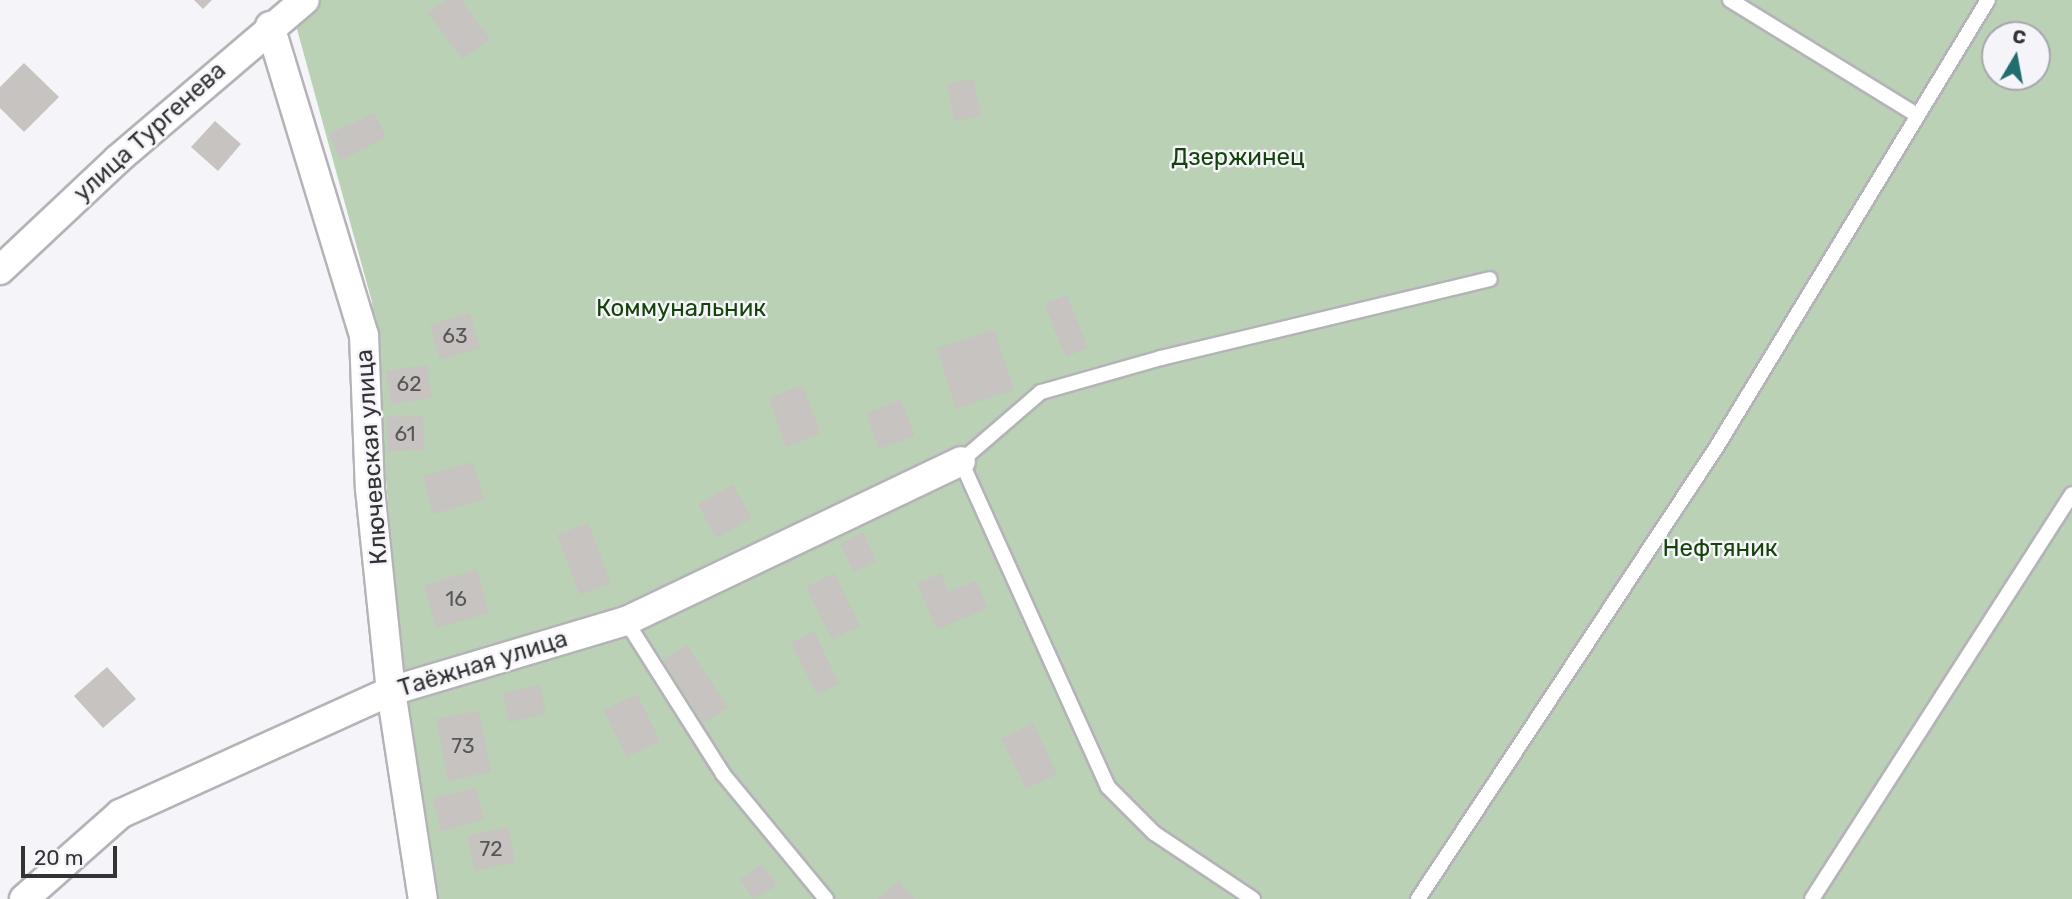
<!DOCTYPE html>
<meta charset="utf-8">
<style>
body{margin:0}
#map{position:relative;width:2072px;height:899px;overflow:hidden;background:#f4f4f9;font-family:Rubik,sans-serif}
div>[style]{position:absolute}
.green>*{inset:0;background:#bad1b5}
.building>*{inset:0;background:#c7c3c0}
.roads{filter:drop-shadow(2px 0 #b4b4b8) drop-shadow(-2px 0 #b4b4b8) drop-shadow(0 2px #b4b4b8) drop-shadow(0 -2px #b4b4b8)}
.service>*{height:14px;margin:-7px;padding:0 7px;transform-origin:7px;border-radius:7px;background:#fff}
.minor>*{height:28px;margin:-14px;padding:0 14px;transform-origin:14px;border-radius:14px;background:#fff}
span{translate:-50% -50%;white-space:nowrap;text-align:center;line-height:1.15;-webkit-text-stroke:5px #f4f4f9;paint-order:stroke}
.number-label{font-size:21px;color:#585758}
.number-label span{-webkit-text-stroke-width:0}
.street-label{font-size:24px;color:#333335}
.park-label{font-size:24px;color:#15440a}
.north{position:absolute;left:1981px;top:21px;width:70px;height:70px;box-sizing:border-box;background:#f4f4f9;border:2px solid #a7a7ab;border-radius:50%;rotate:10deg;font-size:19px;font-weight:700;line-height:28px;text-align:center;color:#333335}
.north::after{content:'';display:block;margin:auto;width:24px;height:32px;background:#226e6f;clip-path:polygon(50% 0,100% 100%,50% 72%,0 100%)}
.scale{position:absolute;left:21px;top:846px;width:96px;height:32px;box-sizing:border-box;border:4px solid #333335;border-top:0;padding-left:9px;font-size:21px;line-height:24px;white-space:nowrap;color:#333335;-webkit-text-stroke:5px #f4f4f9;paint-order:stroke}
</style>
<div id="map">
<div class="green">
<div style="clip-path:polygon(evenodd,289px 0,2072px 0,2072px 899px,433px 899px,401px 669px,372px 302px,289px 0,1995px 35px,2037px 35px,2037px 77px,1995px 77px,1995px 35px)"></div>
</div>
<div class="building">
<div style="clip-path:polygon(194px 0,212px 0,203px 9px)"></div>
<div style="clip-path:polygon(446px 0,461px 0,490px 39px,462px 59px,428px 13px)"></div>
<div style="clip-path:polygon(24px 63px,59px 97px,24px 132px,0 108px,0 87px)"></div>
<div style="clip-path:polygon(974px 79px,981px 116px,954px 121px,947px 84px)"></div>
<div style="clip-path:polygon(375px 113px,386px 138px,341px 160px,329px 134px)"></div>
<div style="clip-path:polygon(215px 121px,241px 144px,218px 171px,191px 147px)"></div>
<div style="clip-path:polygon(1067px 295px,1088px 348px,1066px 357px,1044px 304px)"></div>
<div style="clip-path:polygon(470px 313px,480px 348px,440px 360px,430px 325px)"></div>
<div style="clip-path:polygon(994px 330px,1014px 390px,956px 409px,937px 348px)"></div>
<div style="clip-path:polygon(427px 365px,432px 398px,391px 404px,386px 371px)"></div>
<div style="clip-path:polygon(803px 385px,820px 434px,786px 447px,769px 398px)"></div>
<div style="clip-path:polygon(901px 400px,915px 436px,879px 449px,866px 413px)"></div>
<div style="clip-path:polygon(423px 416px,424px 450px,388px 451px,387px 417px)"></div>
<div style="clip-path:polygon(473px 462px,484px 500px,433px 514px,423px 476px)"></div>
<div style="clip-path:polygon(733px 485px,752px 518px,716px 538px,698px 504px)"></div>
<div style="clip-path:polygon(588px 523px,611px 583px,580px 595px,557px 535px)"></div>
<div style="clip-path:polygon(863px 532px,876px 561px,854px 572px,840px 544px)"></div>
<div style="clip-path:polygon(477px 570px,489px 613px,436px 628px,424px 585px)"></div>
<div style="clip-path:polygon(834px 573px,860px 626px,832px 639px,806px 587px)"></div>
<div style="clip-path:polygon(941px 573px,949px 592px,976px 581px,988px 608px,937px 630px,917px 583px)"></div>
<div style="clip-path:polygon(814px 631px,839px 684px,817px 695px,791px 643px)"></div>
<div style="clip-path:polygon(687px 645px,728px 708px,704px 723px,663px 660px)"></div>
<div style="clip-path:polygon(107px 667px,136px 699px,103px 728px,74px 696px)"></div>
<div style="clip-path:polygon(540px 685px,546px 714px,509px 722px,503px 693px)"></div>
<div style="clip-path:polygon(637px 694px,660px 741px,627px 757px,604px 710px)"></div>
<div style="clip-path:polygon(479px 711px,491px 772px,448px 781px,436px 719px)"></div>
<div style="clip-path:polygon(1033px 723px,1057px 774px,1026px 789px,1001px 739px)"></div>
<div style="clip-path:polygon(476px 788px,484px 820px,441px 831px,433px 798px)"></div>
<div style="clip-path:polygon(508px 827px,515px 862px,475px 871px,467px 836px)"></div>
<div style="clip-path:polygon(762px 864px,777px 886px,753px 899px,740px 879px)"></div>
<div style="clip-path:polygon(899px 881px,915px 899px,878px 899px)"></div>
</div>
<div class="roads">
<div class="service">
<div style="left:1730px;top:0;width:220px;rotate:31.6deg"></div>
<div style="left:626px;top:621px;width:181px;rotate:57.6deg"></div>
<div style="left:723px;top:774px;width:162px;rotate:50.5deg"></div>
<div style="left:1253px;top:899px;width:119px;rotate:-146.3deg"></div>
<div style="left:1154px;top:833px;width:65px;rotate:-135deg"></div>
<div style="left:1108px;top:787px;width:358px;rotate:-114.3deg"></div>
<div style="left:961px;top:461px;width:106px;rotate:-40.8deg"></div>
<div style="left:1041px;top:392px;width:125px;rotate:-15.8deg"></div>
<div style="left:1161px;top:358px;width:338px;rotate:-13.5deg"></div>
<div style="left:1418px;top:899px;width:541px;rotate:-56.55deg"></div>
<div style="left:1716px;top:448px;width:524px;rotate:-58.74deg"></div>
<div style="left:1812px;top:899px;width:481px;rotate:-57.3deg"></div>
</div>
<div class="minor">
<div style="left:270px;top:26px;width:323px;rotate:73.1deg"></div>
<div style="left:364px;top:335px;width:154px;rotate:87.8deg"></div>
<div style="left:370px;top:489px;width:203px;rotate:84.1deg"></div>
<div style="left:391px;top:691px;width:210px;rotate:81.3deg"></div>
<div style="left:0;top:270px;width:162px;rotate:-43.2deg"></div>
<div style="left:118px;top:159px;width:245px;rotate:-40.4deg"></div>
<div style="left:24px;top:899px;width:128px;rotate:-41.5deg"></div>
<div style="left:120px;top:814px;width:298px;rotate:-24.4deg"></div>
<div style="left:391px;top:691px;width:245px;rotate:-16.6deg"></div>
<div style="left:626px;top:621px;width:371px;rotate:-25.5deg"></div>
</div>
</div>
<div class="number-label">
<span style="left:455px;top:336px">63</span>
<span style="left:409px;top:384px">62</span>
<span style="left:405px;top:434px">61</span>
<span style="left:456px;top:599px">16</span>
<span style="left:463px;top:746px">73</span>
<span style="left:491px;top:849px">72</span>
</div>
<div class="street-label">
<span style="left:150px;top:132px;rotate:-42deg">улица Тургенева</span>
<span style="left:372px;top:457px;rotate:-94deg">Ключевская улица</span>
<span style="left:483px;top:664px;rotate:-17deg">Таёжная улица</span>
</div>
<div class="park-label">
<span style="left:1238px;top:158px">Дзержинец</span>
<span style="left:681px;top:309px">Коммунальник</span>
<span style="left:1720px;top:549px">Нефтяник</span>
</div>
<div class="north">С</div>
<div class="scale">20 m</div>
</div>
